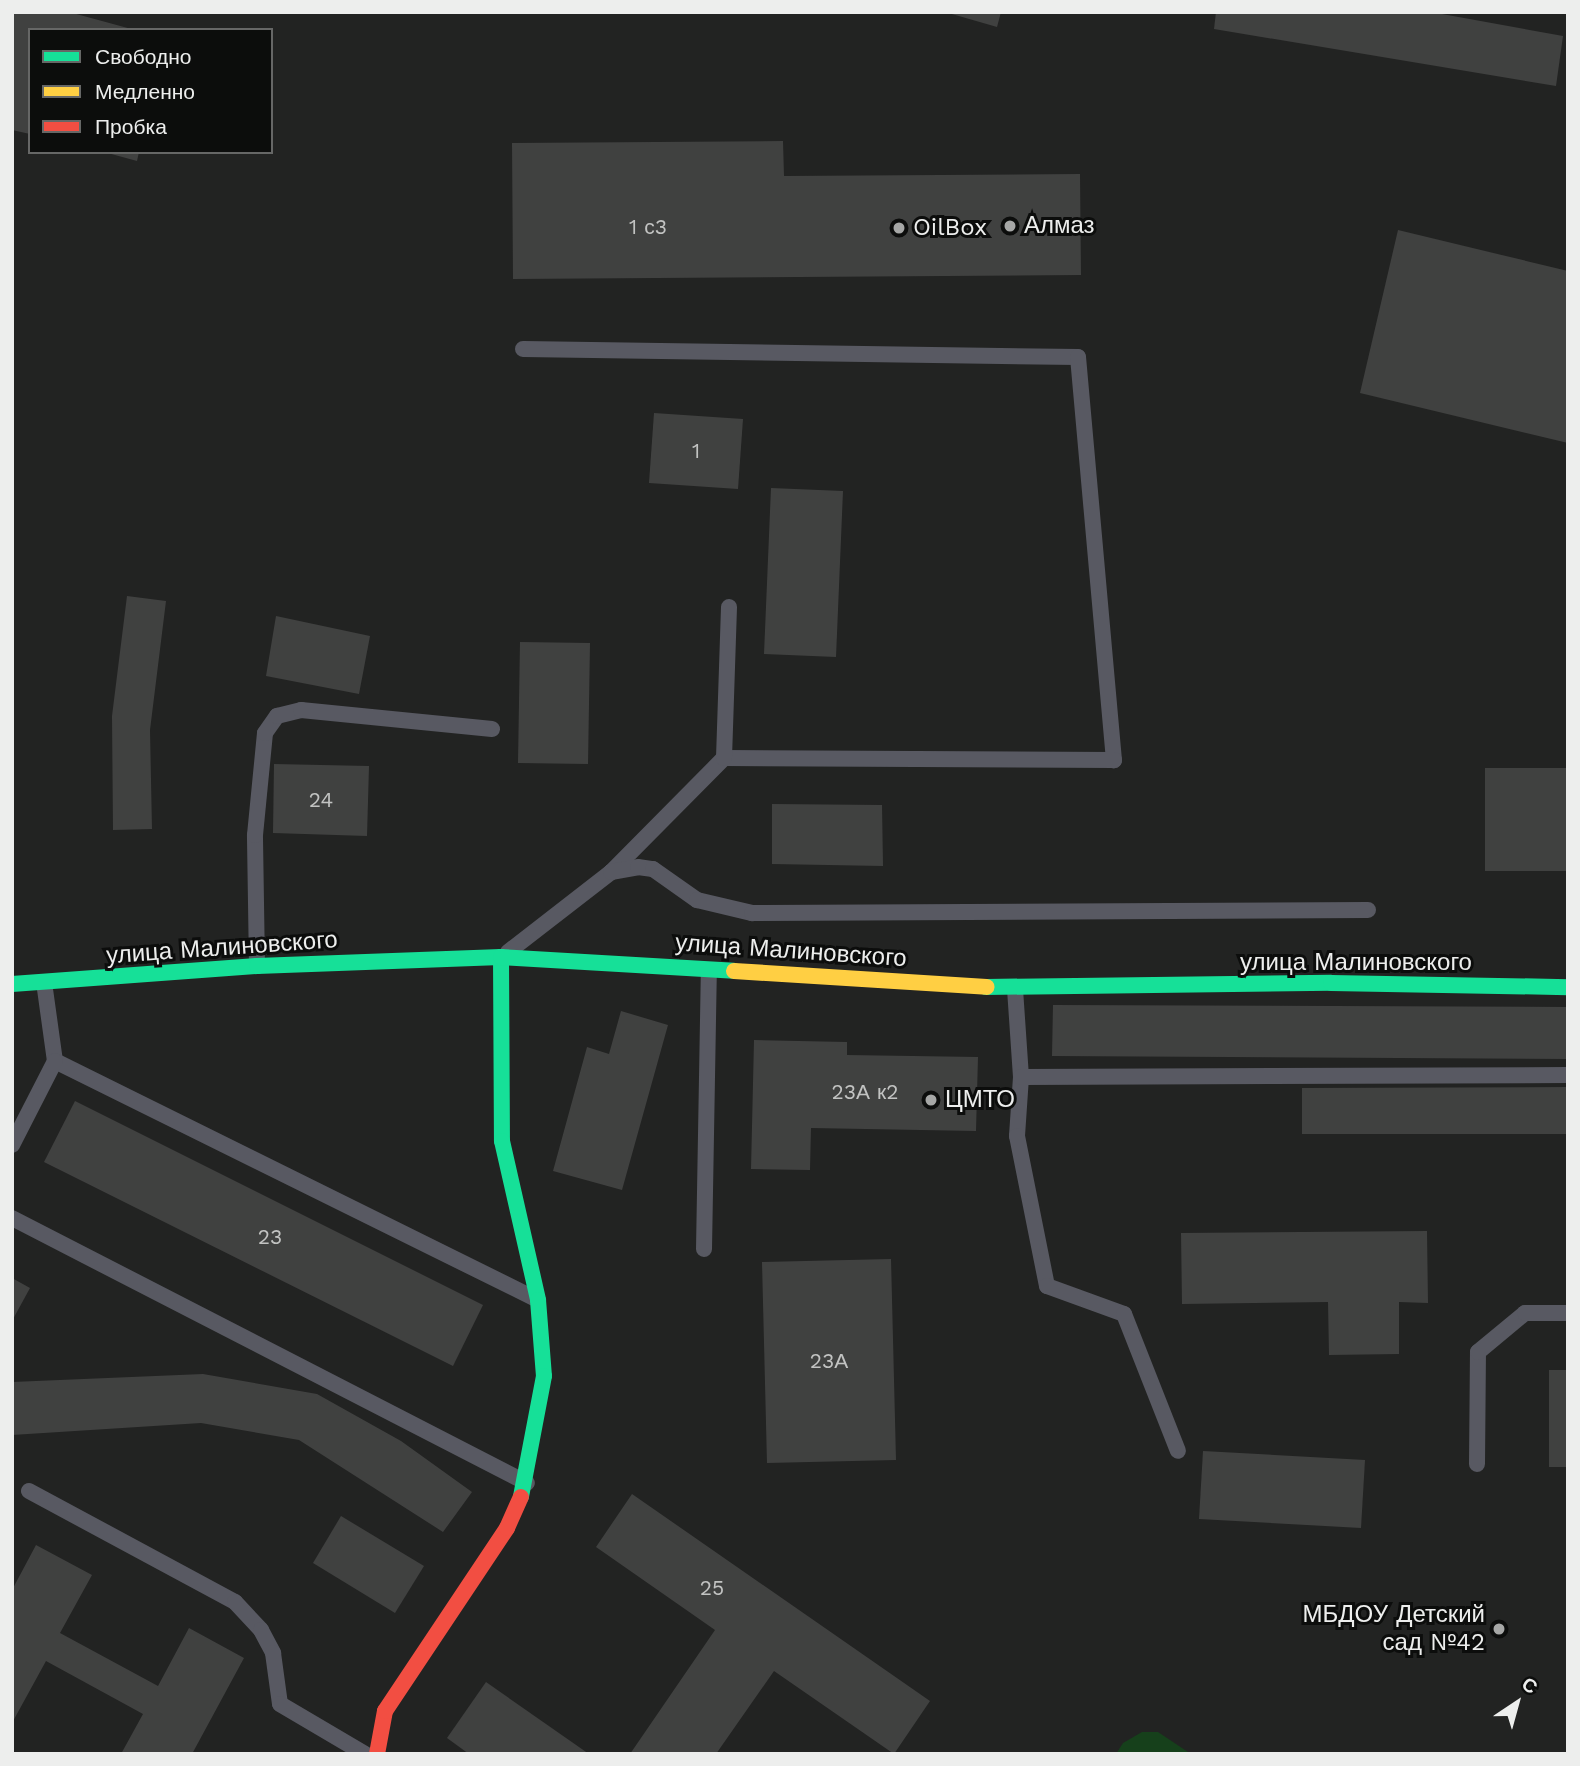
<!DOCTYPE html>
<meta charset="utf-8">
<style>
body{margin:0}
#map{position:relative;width:1580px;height:1766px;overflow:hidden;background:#222322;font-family:"Work Sans",sans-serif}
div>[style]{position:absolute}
.green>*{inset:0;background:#16401b}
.building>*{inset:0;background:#404140}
.lane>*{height:16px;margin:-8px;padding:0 8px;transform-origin:8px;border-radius:8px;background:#585962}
.fast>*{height:16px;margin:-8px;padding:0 8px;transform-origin:8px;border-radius:8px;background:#16e098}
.slow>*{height:16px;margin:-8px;padding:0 8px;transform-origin:8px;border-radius:8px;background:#ffcf43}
.jam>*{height:16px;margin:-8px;padding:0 8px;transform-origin:8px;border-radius:8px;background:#f24e42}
.dots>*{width:19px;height:19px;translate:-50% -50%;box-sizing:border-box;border:4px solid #0c0d0c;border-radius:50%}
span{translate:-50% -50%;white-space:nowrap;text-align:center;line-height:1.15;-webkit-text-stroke:6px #0c0d0c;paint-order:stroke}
.number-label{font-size:21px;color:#c2c3c2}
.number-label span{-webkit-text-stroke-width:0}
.poi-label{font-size:24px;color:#edeeed}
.left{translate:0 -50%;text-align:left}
.right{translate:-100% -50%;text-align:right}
.street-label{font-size:24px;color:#edeeed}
.frame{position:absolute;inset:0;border:14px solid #edeeed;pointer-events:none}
.legend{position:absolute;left:28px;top:28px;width:245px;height:126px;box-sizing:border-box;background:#0c0d0c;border:2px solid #666766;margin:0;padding:9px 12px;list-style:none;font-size:21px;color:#edeeed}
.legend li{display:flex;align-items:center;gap:14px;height:35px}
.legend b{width:35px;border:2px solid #666766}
.north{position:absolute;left:1482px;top:1668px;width:70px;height:70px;-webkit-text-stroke:5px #0c0d0c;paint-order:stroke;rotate:36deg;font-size:19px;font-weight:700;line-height:28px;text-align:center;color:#edeeed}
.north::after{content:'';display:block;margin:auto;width:24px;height:32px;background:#edeeed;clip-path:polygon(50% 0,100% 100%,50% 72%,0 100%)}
</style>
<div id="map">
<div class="green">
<div style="clip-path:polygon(1142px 1732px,1158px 1732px,1191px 1754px,1116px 1754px,1123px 1743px)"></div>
</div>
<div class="building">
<div style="clip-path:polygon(12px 12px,69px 12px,135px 30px,30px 30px,30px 134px,12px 130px)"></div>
<div style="clip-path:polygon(945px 12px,1001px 12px,997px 27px)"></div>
<div style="clip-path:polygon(1216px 12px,1431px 12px,1563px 36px,1556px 86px,1214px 29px)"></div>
<div style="clip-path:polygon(783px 141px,784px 176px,1080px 174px,1081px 275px,513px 279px,512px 143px)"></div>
<div style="clip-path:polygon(104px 152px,139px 152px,137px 161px)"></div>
<div style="clip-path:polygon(1398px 230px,1568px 271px,1568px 443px,1360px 393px)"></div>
<div style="clip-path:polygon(654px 413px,743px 419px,738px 489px,649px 483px)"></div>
<div style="clip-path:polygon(771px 488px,843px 491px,836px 657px,764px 654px)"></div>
<div style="clip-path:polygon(127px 596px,166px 601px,150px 730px,152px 829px,113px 830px,112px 716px)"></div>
<div style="clip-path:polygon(276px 616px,370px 636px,359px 694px,266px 676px)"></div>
<div style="clip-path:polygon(520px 642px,590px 643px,588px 764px,518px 763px)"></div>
<div style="clip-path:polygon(274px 764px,369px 766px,367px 836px,273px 833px)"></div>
<div style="clip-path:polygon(1485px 768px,1568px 768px,1568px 871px,1485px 871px)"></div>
<div style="clip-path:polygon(772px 804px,882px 805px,883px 866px,772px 864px)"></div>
<div style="clip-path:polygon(1053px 1005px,1568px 1007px,1568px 1059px,1052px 1056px)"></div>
<div style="clip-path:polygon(621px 1011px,668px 1025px,622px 1190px,553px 1171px,587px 1047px,609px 1054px)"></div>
<div style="clip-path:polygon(754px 1040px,847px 1042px,847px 1055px,978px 1057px,976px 1131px,811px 1128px,810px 1170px,751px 1169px)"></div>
<div style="clip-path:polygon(1568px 1087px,1568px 1134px,1302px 1134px,1302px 1088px)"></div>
<div style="clip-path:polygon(75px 1101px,483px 1305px,453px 1366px,44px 1162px)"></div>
<div style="clip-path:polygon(1427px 1231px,1428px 1303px,1399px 1302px,1399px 1354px,1329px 1355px,1328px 1302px,1182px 1304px,1181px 1233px)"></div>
<div style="clip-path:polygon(891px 1259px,896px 1460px,767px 1463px,762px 1262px)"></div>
<div style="clip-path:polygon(12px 1278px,30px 1288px,12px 1321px)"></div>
<div style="clip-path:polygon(1549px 1370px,1568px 1370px,1568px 1467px,1549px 1467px)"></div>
<div style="clip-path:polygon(203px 1374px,317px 1394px,401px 1441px,472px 1492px,443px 1532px,299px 1440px,201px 1423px,12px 1435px,12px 1382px)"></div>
<div style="clip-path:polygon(1203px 1451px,1365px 1460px,1361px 1528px,1199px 1519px)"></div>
<div style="clip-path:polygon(632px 1494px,930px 1701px,894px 1754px,774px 1671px,716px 1754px,630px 1754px,715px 1630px,596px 1547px)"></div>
<div style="clip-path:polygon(341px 1516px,424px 1566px,395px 1613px,313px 1563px)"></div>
<div style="clip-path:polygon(36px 1545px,92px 1575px,60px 1633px,158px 1686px,189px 1628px,244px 1658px,192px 1754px,121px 1754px,143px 1714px,46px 1661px,12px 1723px,12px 1590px)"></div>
<div style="clip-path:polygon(486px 1682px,589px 1754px,469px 1754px,447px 1738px)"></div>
</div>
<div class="lane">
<div style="left:523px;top:349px;width:555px;rotate:0.83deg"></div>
<div style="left:1078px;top:357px;width:405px;rotate:84.9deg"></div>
<div style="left:1114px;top:760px;width:390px;rotate:-179.7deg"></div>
<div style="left:724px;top:758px;width:161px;rotate:134.7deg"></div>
<div style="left:724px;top:758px;width:151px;rotate:-88.1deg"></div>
<div style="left:508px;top:952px;width:130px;rotate:-37.8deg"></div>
<div style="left:611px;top:872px;width:27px;rotate:-10deg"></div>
<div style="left:638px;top:867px;width:15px;rotate:8deg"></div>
<div style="left:653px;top:869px;width:54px;rotate:35.2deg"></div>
<div style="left:697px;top:900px;width:57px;rotate:13.3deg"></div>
<div style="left:752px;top:913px;width:616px;rotate:-0.28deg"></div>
<div style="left:257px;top:966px;width:131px;rotate:-90.9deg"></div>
<div style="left:255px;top:835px;width:102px;rotate:-84.4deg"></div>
<div style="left:265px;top:733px;width:21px;rotate:-55deg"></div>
<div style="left:277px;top:716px;width:25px;rotate:-14deg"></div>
<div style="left:301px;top:710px;width:192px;rotate:5.7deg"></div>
<div style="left:44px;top:982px;width:80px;rotate:82.1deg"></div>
<div style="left:55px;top:1061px;width:534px;rotate:26.33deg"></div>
<div style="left:1015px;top:989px;width:88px;rotate:86.1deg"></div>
<div style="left:1021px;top:1077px;width:59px;rotate:93.9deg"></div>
<div style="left:1017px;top:1136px;width:153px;rotate:78.7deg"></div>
<div style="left:1047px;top:1286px;width:82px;rotate:20deg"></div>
<div style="left:1124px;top:1314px;width:147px;rotate:68.5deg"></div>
<div style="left:1021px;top:1077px;width:547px;rotate:-0.21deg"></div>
<div style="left:12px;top:1145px;width:94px;rotate:-62.9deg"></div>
<div style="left:12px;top:1218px;width:579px;rotate:27.23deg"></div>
<div style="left:704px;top:1249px;width:279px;rotate:-89deg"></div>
<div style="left:1477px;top:1464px;width:112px;rotate:-89.5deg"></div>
<div style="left:1478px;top:1352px;width:61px;rotate:-39.7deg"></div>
<div style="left:1525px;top:1313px;width:43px"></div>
<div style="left:29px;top:1491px;width:234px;rotate:28.3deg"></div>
<div style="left:235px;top:1602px;width:38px;rotate:47deg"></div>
<div style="left:261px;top:1630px;width:26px;rotate:62deg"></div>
<div style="left:273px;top:1653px;width:51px;rotate:82.2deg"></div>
<div style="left:280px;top:1704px;width:99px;rotate:30.5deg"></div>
</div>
<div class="fast">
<div style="left:501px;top:957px;width:184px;rotate:89.7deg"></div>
<div style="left:502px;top:1141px;width:163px;rotate:77.2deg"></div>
<div style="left:538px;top:1300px;width:76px;rotate:85.5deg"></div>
<div style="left:544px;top:1376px;width:123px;rotate:100.8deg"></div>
<div style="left:12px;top:984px;width:246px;rotate:-4.2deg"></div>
<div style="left:257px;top:966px;width:244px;rotate:-2.1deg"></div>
<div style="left:501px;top:957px;width:233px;rotate:3.4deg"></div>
<div style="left:986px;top:987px;width:345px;rotate:-0.7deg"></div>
<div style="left:1331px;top:983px;width:237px;rotate:1deg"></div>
</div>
<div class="slow">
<div style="left:734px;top:971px;width:253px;rotate:3.6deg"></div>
</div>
<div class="jam">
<div style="left:377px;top:1754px;width:44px;rotate:-79.5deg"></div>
<div style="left:385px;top:1711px;width:220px;rotate:-56.3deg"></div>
<div style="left:507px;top:1528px;width:34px;rotate:-66deg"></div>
</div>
<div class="dots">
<div style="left:1010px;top:226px;background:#a6a7a6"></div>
<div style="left:899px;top:228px;background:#a6a7a6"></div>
<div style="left:931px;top:1100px;background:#a6a7a6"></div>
<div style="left:1499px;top:1629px;background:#a6a7a6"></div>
</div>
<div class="number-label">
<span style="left:648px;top:227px">1 с3</span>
<span style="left:696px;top:451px">1</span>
<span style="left:321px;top:800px">24</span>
<span style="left:865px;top:1092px">23А к2</span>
<span style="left:270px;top:1237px">23</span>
<span style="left:829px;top:1361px">23А</span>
<span style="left:712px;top:1588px">25</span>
</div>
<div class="poi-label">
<span class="left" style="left:1024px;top:226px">Алмаз</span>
<span class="left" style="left:913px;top:228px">OilBox</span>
<span class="left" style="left:945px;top:1100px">ЦМТО</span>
<span class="right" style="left:1485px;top:1629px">МБДОУ Детский<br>сад №42</span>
</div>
<div class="street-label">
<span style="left:222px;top:948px;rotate:-4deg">улица Малиновского</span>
<span style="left:791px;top:951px;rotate:4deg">улица Малиновского</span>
<span style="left:1356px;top:963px">улица Малиновского</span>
</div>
<div class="frame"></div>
<ul class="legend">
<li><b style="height:9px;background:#16e098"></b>Свободно</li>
<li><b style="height:9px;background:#ffcf43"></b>Медленно</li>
<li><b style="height:9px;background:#f24e42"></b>Пробка</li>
</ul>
<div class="north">С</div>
</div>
